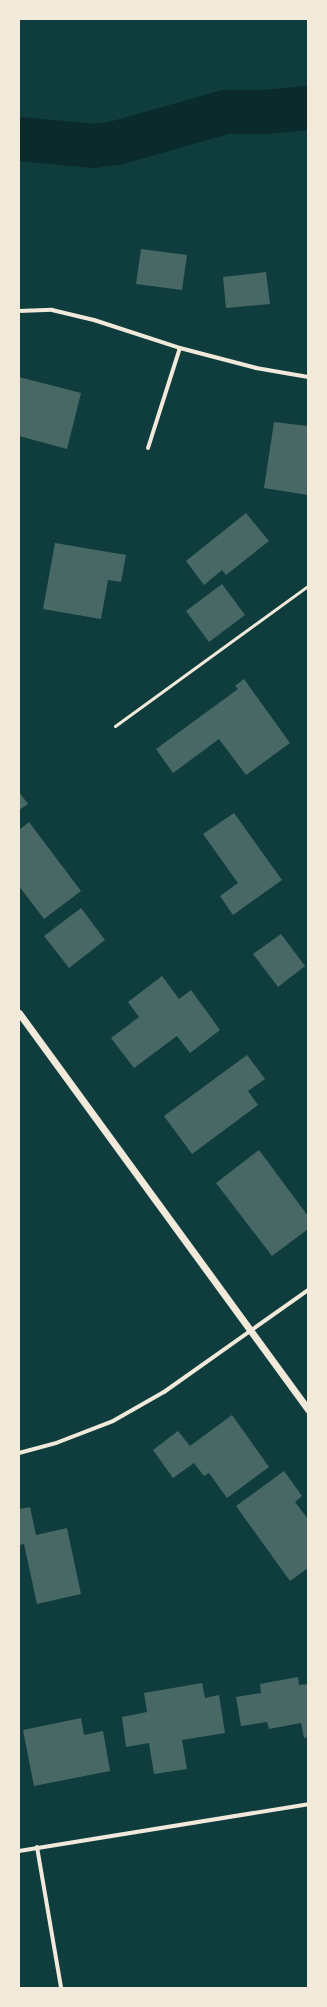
<!DOCTYPE html>
<style>
body{margin:0}
#map{position:relative;width:327px;height:2007px;overflow:hidden;background:#0f3d3e;font-family:"Exo 2",sans-serif}
div>[style]{position:absolute}
.river>*{height:44px;margin:-22px;padding:0 22px;transform-origin:22px;border-radius:22px;background:#0a2a2b}
.building>*{inset:0;background:#486865}
.service>*{height:3px;margin:-1.5px;padding:0 1.5px;transform-origin:1.5px;border-radius:1.5px;background:#f1e9da}
.minor>*{height:4px;margin:-2px;padding:0 2px;transform-origin:2px;border-radius:2px;background:#f1e9da}
.tertiary>*{height:7px;margin:-3.5px;padding:0 3.5px;transform-origin:3.5px;border-radius:3.5px;background:#f1e9da}
span{translate:-50% -50%;white-space:nowrap;text-align:center;line-height:1.15;-webkit-text-stroke:3px #f1e9da;paint-order:stroke}
.frame{position:absolute;inset:0;border:20px solid #f1e9da;pointer-events:none}
</style>
<div id="map">
<div class="river">
<div style="left:19px;top:139px;width:76px;rotate:5.3deg"></div>
<div style="left:95px;top:146px;width:21px;rotate:-8deg"></div>
<div style="left:116px;top:143px;width:113px;rotate:-15.9deg"></div>
<div style="left:225px;top:112px;width:38px"></div>
<div style="left:263px;top:112px;width:45px;rotate:-5.1deg"></div>
</div>
<div class="building">
<div style="clip-path:polygon(141px 249px,187px 255px,182px 290px,136px 284px)"></div>
<div style="clip-path:polygon(266px 272px,270px 304px,226px 308px,223px 277px)"></div>
<div style="clip-path:polygon(19px 377px,81px 393px,67px 449px,19px 436px)"></div>
<div style="clip-path:polygon(274px 422px,308px 426px,308px 495px,264px 488px)"></div>
<div style="clip-path:polygon(246px 513px,269px 541px,226px 575px,222px 570px,204px 585px,186px 561px)"></div>
<div style="clip-path:polygon(55px 543px,126px 555px,121px 582px,108px 580px,101px 619px,43px 609px)"></div>
<div style="clip-path:polygon(222px 584px,245px 615px,209px 642px,186px 611px)"></div>
<div style="clip-path:polygon(244px 679px,290px 743px,246px 775px,219px 739px,173px 773px,156px 749px,238px 689px,235px 686px)"></div>
<div style="clip-path:polygon(19px 792px,28px 804px,19px 810px)"></div>
<div style="clip-path:polygon(234px 813px,282px 880px,233px 915px,220px 896px,238px 883px,203px 834px)"></div>
<div style="clip-path:polygon(29px 822px,81px 891px,44px 919px,19px 886px,19px 830px)"></div>
<div style="clip-path:polygon(81px 908px,105px 940px,69px 968px,44px 936px)"></div>
<div style="clip-path:polygon(281px 934px,305px 966px,278px 987px,253px 954px)"></div>
<div style="clip-path:polygon(162px 976px,179px 999px,191px 990px,220px 1030px,190px 1053px,177px 1036px,134px 1068px,111px 1038px,139px 1017px,128px 1002px)"></div>
<div style="clip-path:polygon(247px 1055px,265px 1079px,248px 1091px,258px 1105px,192px 1154px,164px 1116px)"></div>
<div style="clip-path:polygon(259px 1150px,308px 1216px,308px 1229px,272px 1256px,216px 1183px)"></div>
<div style="clip-path:polygon(232px 1415px,269px 1467px,227px 1498px,209px 1473px,204px 1476px,194px 1463px,173px 1478px,153px 1450px,178px 1431px,190px 1446px)"></div>
<div style="clip-path:polygon(284px 1471px,302px 1496px,295px 1502px,308px 1519px,308px 1568px,290px 1581px,236px 1506px)"></div>
<div style="clip-path:polygon(30px 1507px,36px 1535px,67px 1528px,81px 1594px,37px 1604px,24px 1544px,19px 1545px,19px 1509px)"></div>
<div style="clip-path:polygon(298px 1677px,299px 1685px,308px 1684px,308px 1737px,304px 1738px,301px 1723px,269px 1729px,267px 1722px,241px 1726px,236px 1697px,261px 1693px,260px 1684px)"></div>
<div style="clip-path:polygon(202px 1683px,205px 1698px,219px 1695px,225px 1733px,182px 1740px,187px 1769px,154px 1774px,149px 1743px,126px 1747px,122px 1717px,147px 1712px,144px 1693px)"></div>
<div style="clip-path:polygon(81px 1718px,84px 1735px,103px 1731px,110px 1771px,34px 1786px,23px 1730px)"></div>
</div>
<div class="service">
<div style="left:115px;top:726px;width:238px;rotate:-36deg"></div>
</div>
<div class="minor">
<div style="left:19px;top:311px;width:33px;rotate:-2deg"></div>
<div style="left:52px;top:310px;width:43px;rotate:13.4deg"></div>
<div style="left:94px;top:320px;width:90px;rotate:18deg"></div>
<div style="left:180px;top:348px;width:79px;rotate:14.7deg"></div>
<div style="left:256px;top:368px;width:53px;rotate:9.8deg"></div>
<div style="left:148px;top:448px;width:105px;rotate:-72.3deg"></div>
<div style="left:19px;top:1453px;width:38px;rotate:-15deg"></div>
<div style="left:56px;top:1443px;width:61px;rotate:-21.1deg"></div>
<div style="left:113px;top:1421px;width:59px;rotate:-29.6deg"></div>
<div style="left:164px;top:1392px;width:176px;rotate:-35.3deg"></div>
<div style="left:37px;top:1847px;width:143px;rotate:80.3deg"></div>
<div style="left:19px;top:1851px;width:293px;rotate:-9.2deg"></div>
</div>
<div class="tertiary">
<div style="left:19px;top:1013px;width:491px;rotate:53.9deg"></div>
</div>
<div class="frame"></div>
</div>
